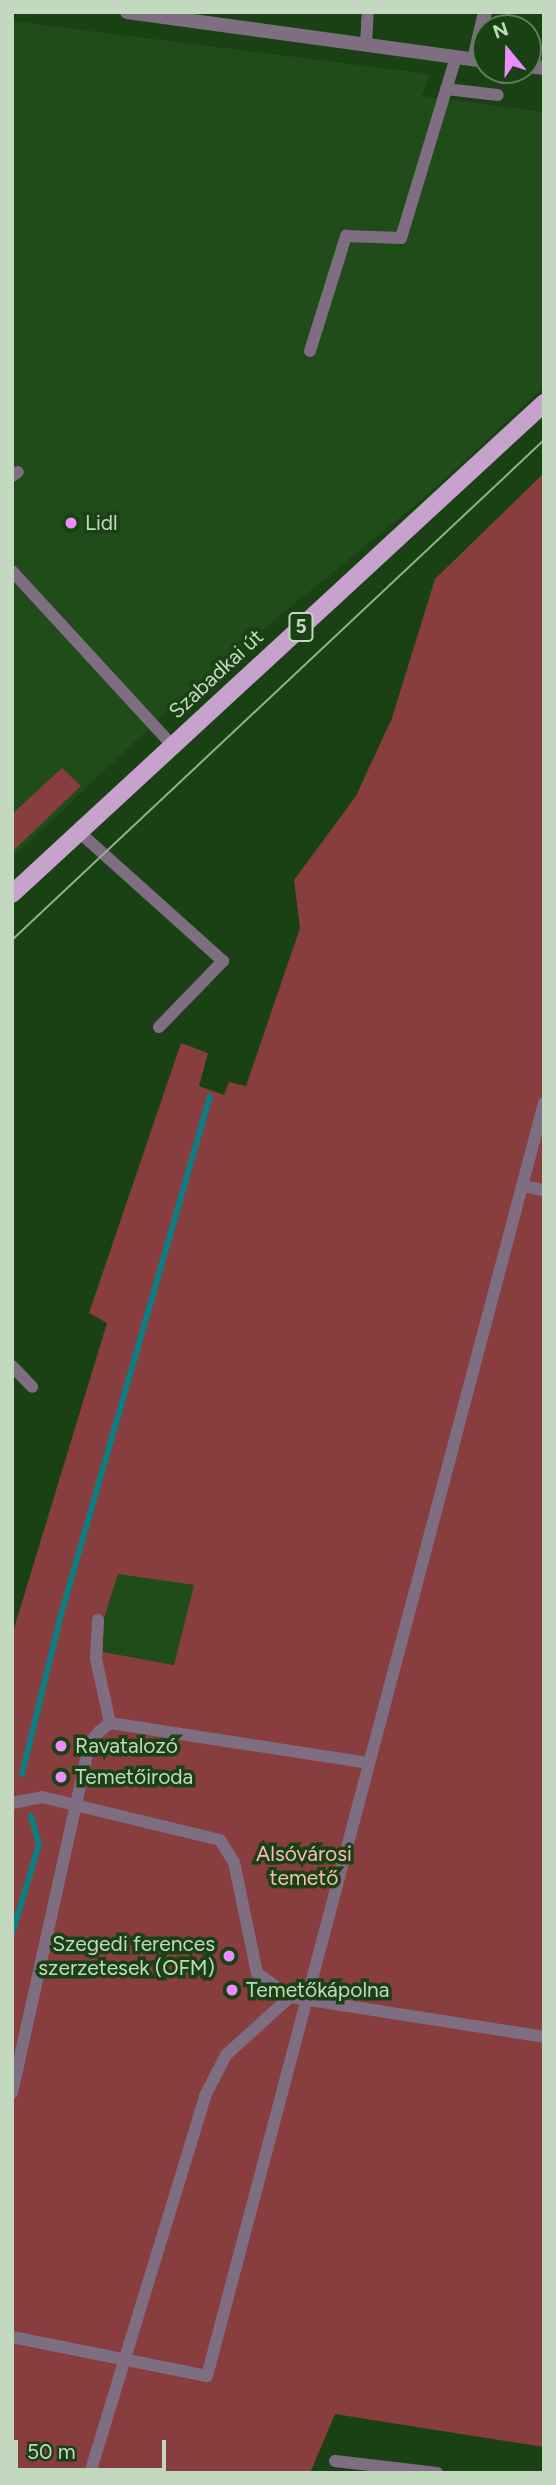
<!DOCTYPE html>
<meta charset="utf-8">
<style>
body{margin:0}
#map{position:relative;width:556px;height:2485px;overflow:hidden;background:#1a4114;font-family:Figtree,sans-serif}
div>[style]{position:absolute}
.built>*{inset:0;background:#1f4c18}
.green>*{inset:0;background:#883e3f}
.stream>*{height:6px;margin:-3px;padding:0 3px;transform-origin:3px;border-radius:3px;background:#0e7d84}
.service>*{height:12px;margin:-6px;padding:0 6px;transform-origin:6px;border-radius:6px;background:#7f6d82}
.minor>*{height:14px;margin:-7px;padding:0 7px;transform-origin:7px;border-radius:7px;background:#7f6d82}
.primary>*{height:18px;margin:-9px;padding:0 9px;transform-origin:9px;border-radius:9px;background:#c6a2cd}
.tram>*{height:2px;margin:-1px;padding:0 1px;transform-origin:1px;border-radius:1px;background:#95af90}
.dots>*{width:19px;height:19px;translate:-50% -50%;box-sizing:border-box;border:4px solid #1a4114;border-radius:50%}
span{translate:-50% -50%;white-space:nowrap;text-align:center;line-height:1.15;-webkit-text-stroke:7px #1a4114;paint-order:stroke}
.shield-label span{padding:2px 5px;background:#1a4114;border:2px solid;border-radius:5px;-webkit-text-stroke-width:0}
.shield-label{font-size:19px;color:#c3d9bf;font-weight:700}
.poi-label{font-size:21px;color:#c3d9bf}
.left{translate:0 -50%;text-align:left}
.right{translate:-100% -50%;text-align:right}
.street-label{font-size:21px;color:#c3d9bf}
.park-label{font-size:21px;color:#f8bbb8}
.frame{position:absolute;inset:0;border:14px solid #c3d9bf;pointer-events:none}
.north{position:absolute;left:472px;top:14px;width:70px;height:70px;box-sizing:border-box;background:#1a4114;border:2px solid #5e7e58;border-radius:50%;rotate:341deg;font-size:19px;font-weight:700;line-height:28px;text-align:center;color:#c3d9bf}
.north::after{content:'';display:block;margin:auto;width:24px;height:32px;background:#eb8dfc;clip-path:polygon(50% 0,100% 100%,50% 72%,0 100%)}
.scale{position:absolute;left:14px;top:2440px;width:152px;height:32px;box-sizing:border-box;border:4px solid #c3d9bf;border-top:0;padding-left:9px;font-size:21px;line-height:24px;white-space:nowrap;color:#c3d9bf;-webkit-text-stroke:5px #1a4114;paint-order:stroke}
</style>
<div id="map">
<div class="built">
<div style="clip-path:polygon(12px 21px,430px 74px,422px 96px,544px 112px,544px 387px,425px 497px,194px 686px,12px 858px)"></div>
<div style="clip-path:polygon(118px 1574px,194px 1585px,174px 1665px,103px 1652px,104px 1618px)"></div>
</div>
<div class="green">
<div style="clip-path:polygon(evenodd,544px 473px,544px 2447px,335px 2414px,310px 2473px,12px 2473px,12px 1635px,107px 1323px,89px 1313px,181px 1043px,208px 1053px,199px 1086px,224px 1095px,229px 1082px,246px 1086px,300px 928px,294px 880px,356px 796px,392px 718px,435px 579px,544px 473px,118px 1574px,194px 1585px,174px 1665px,103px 1652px,104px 1618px,118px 1574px)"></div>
<div style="clip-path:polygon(62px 768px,81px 786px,12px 852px,12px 814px)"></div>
</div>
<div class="stream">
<div style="left:22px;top:1774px;width:161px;rotate:-76.3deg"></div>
<div style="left:60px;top:1618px;width:543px;rotate:-73.97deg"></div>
<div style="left:12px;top:1934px;width:94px;rotate:-73.3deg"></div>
<div style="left:39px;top:1844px;width:29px;rotate:-106deg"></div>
</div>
<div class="service">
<div style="left:366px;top:45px;width:33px;rotate:-87deg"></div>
<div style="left:446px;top:89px;width:52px;rotate:6.6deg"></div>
<div style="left:310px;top:351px;width:121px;rotate:-72.6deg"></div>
<div style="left:346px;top:236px;width:55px;rotate:2.1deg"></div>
<div style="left:401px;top:238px;width:189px;rotate:-73.1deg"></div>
<div style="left:12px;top:476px;width:7px;rotate:-34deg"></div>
<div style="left:12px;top:571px;width:236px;rotate:47.4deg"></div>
<div style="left:78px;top:831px;width:195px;rotate:41.9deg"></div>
<div style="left:223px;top:961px;width:92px;rotate:134.1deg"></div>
<div style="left:523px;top:1186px;width:21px;rotate:11deg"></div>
<div style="left:12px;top:1366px;width:29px;rotate:46deg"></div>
<div style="left:98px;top:1620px;width:39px;rotate:93deg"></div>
<div style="left:96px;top:1659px;width:66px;rotate:77.7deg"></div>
<div style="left:12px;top:1803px;width:31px;rotate:-11deg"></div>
<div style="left:42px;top:1797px;width:183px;rotate:13.6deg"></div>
<div style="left:220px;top:1840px;width:26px;rotate:58deg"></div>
<div style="left:234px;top:1862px;width:113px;rotate:78.3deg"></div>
<div style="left:257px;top:1973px;width:41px;rotate:36deg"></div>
<div style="left:290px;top:1997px;width:257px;rotate:8.9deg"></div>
<div style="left:12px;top:2093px;width:360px;rotate:-77.5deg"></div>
<div style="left:90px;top:1742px;width:15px;rotate:-48deg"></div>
<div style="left:100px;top:1731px;width:13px;rotate:-39deg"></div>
<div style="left:110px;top:1723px;width:261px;rotate:8.8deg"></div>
<div style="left:12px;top:2337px;width:199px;rotate:11.3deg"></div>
<div style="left:207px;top:2376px;width:1317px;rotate:-75.17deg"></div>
<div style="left:335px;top:2461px;width:103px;rotate:6.7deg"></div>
<div style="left:90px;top:2473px;width:394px;rotate:-73deg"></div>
<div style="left:205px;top:2096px;width:46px;rotate:-62.9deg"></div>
<div style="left:226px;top:2055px;width:86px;rotate:-42.2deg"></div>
</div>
<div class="minor">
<div style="left:127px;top:12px;width:362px;rotate:7.8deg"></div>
<div style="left:474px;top:59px;width:48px;rotate:-76.8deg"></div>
<div style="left:528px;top:66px;width:16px;rotate:7deg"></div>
</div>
<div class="primary">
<div style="left:12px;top:894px;width:724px;rotate:-42.7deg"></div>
</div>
<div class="tram">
<div style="left:12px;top:940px;width:730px;rotate:-43.22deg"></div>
</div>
<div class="dots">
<div style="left:71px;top:523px;background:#eb8dfc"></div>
<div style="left:61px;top:1746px;background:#eb8dfc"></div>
<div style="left:61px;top:1777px;background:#eb8dfc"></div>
<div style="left:229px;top:1956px;background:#eb8dfc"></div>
<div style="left:232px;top:1990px;background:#eb8dfc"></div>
</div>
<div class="shield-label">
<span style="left:301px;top:627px">5</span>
</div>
<div class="poi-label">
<span class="left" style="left:85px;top:523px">Lidl</span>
<span class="left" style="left:75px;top:1746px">Ravatalozó</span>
<span class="left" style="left:75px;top:1777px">Temetőiroda</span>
<span class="right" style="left:215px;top:1956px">Szegedi ferences<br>szerzetesek (OFM)</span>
<span class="left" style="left:246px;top:1990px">Temetőkápolna</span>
</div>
<div class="street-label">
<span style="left:216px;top:674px;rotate:-43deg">Szabadkai út</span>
</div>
<div class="park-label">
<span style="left:304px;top:1866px">Alsóvárosi<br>temető</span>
</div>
<div class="frame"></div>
<div class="north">N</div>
<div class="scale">50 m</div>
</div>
